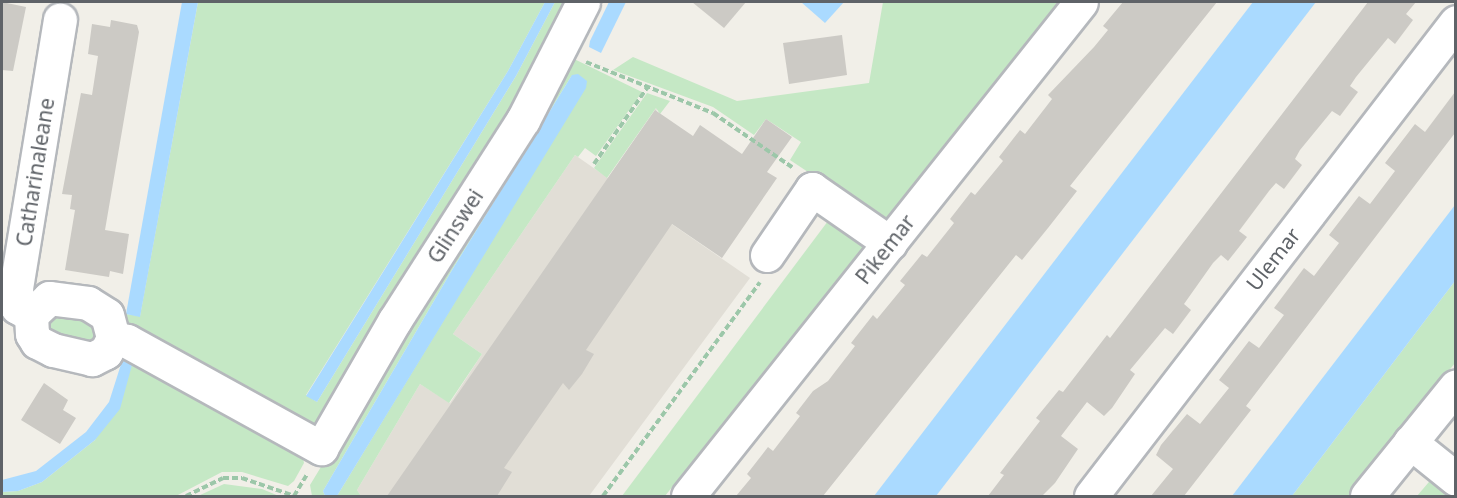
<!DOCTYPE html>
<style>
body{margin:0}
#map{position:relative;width:1457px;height:498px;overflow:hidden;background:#f1efe8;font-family:"Noto Sans",sans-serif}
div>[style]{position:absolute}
.education>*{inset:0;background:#e1ded6}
.green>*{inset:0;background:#c5e8c5}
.water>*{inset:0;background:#aadaff}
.building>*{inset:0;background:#cccac5}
.path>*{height:4px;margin-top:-2px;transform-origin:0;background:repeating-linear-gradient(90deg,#9cc7a9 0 6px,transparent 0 9px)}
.roads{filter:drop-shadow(2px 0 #b5b8bc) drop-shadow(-2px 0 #b5b8bc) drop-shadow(0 2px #b5b8bc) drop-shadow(0 -2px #b5b8bc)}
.minor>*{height:33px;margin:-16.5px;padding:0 16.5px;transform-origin:16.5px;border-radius:16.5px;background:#fff}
span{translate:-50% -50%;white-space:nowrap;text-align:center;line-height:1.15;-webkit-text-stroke:6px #fff;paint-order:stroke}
.street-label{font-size:21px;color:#5f6368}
.frame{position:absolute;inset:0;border:3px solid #5f6368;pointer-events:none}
</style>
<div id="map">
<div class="education">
<div style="clip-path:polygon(657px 107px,644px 205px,750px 278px,589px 496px,361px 496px,357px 490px,420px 384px,450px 403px,482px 354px,453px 334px,575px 155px,608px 178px)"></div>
</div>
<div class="green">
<div style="clip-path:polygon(198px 2px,545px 2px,508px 71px,306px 395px,317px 402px,516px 76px,555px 2px,575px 2px,325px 426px,308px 431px,123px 328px,126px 314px,140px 316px)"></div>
<div style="clip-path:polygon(883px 2px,1058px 2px,883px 222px,790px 160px,801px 142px,766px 119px,754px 135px,713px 107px,613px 70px,633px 57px,737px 101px,869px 83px)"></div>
<div style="clip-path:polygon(570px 57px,642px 92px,596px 156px,585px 148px,578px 157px,575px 155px,453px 334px,482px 354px,449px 403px,420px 384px,357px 490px,361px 496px,337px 496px,510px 211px,572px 75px,452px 270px,323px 491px,325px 496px,312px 496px,310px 485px)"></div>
<div style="clip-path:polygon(647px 93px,670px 101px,660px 114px,656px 108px,607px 178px,594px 168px)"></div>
<div style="clip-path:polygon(831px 217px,867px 242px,665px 496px,622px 496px)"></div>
<div style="clip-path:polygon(1455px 281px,1455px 363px,1350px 496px,1292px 496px)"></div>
<div style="clip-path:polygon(53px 315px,87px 315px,103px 338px,82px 346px,52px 331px,48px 324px)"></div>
<div style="clip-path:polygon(135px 354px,300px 445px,304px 463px,294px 481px,288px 486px,242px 472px,222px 472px,176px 496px,2px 496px,2px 492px,18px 491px,42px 482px,95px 440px)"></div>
<div style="clip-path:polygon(1434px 476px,1455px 493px,1455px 496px,1417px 496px)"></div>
<div style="clip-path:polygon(224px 484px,262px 489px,279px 496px,198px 496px)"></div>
</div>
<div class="water">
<div style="clip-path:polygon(182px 2px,198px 2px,140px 317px,126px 314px)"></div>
<div style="clip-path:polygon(545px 2px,555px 2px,516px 76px,317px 402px,306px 396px,508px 71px)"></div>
<div style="clip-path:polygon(609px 2px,626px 2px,601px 53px,589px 47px,590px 41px)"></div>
<div style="clip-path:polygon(801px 2px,844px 2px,825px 23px)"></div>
<div style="clip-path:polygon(1253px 2px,1316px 2px,936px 496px,874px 496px)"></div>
<div style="clip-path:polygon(578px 74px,587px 81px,586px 88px,337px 496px,325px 496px,323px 491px,452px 270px,572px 75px)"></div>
<div style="clip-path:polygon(1455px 205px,1455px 281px,1292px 496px,1232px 496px)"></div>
<div style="clip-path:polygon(135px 354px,120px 409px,95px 440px,42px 482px,18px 491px,2px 492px,2px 480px,36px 471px,86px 432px,109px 402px,123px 358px)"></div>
</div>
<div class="building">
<div style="clip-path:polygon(2px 2px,26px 7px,13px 71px,2px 70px)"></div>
<div style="clip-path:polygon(692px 2px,746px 2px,724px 28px)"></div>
<div style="clip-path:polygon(1123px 2px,1217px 2px,1070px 186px,1077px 191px,1048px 228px,1022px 260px,1016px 255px,823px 496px,736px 496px,751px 478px,747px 474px,768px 447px,773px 451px,800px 416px,796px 413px,813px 391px,828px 381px,855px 346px,851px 343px,873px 315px,877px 319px,905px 285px,900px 281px,922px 254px,927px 257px,954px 223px,950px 219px,971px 192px,975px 195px,1003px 161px,999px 157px,1020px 130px,1025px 134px,1052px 99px,1048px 95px,1094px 47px,1108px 30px,1103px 26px)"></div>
<div style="clip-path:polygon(1368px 2px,1416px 2px,1406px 14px,1413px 20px,1395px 44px,1388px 38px,1356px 77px,1350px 86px,1358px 92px,1340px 116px,1332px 111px,1300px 150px,1295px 159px,1302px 165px,1284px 189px,1276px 183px,1269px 191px,1239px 231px,1247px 237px,1228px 261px,1221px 255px,1213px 263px,1184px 304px,1191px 310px,1173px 334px,1165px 328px,1130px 370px,1135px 374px,1112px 408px,1104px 416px,1087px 402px,1061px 436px,1078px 449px,1055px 483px,1042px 496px,988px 496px,1004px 475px,1000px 473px,1040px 421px,1036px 418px,1059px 390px,1063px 392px,1107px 335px,1110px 338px)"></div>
<div style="clip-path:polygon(111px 20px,137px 25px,139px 32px,105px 230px,129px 234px,123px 274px,110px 271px,109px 277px,65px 270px,75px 210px,70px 209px,72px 195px,62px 194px,81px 93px,92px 95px,98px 56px,88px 54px,92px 24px,110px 27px)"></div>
<div style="clip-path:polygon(842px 35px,847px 75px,789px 84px,783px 43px)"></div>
<div style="clip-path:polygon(1455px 92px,1455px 133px,1246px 406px,1251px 410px,1184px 496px,1151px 496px,1173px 469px,1156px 455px,1161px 445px,1187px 414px,1200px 424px,1229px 388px,1219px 380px,1249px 341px,1259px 348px,1284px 315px,1274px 308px,1304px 268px,1314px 276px,1339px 243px,1329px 235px,1359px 196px,1370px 204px,1395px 171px,1385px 163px,1415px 124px,1425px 132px)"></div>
<div style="clip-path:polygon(655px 110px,693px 136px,700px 125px,742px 154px,766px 119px,792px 137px,767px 172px,777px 178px,722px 258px,672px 224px,586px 350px,594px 354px,582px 374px,569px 390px,563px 383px,504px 468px,512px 472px,497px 496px,387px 496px)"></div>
<div style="clip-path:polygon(44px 383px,68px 400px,63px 410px,76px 418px,60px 444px,21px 420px)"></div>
</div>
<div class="path">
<div style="left:586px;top:62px;width:137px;rotate:21.9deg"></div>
<div style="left:713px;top:113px;width:96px;rotate:34.4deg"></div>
<div style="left:594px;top:164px;width:93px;rotate:-55.1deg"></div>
<div style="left:186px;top:496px;width:41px;rotate:-25.9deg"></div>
<div style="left:223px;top:478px;width:19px"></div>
<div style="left:242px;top:478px;width:56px;rotate:18.8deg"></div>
<div style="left:294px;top:496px;width:26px;rotate:-59deg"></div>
<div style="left:603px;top:496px;width:265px;rotate:-53.7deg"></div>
</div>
<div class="roads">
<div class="minor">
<div style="left:767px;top:255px;width:80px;rotate:-55.7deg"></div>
<div style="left:812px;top:189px;width:95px;rotate:34.7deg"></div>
<div style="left:31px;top:315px;width:25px;rotate:-43deg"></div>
<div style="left:49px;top:298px;width:39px;rotate:7deg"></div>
<div style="left:88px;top:303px;width:22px;rotate:32deg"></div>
<div style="left:107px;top:315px;width:24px;rotate:75deg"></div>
<div style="left:113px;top:338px;width:16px;rotate:117deg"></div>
<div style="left:106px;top:352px;width:16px;rotate:153deg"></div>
<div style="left:92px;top:359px;width:40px;rotate:-167deg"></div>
<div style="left:53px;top:350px;width:18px;rotate:-153deg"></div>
<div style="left:37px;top:342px;width:9px;rotate:-122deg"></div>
<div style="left:32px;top:334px;width:19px;rotate:-93deg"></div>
<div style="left:31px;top:315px;width:16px;rotate:-150deg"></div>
<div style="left:17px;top:307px;width:19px;rotate:-93deg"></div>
<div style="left:16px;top:288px;width:272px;rotate:-80.7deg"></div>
<div style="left:113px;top:338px;width:14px;rotate:12deg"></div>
<div style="left:127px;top:341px;width:222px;rotate:28.9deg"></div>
<div style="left:321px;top:448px;width:148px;rotate:-60deg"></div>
<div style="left:395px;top:320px;width:237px;rotate:-57.4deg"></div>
<div style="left:523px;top:120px;width:132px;rotate:-63deg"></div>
<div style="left:1410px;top:442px;width:59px;rotate:38.8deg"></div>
<div style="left:688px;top:496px;width:631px;rotate:-51.5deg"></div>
<div style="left:1091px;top:496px;width:598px;rotate:-52.4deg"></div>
<div style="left:1367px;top:496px;width:141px;rotate:-51deg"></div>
</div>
</div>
<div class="street-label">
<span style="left:35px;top:172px;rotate:-81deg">Catharinaleane</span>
<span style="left:455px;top:226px;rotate:-57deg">Glinswei</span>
<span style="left:885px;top:249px;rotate:-52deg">Pikemar</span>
<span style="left:1273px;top:259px;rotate:-52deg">Ulemar</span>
</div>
<div class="frame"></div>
</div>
